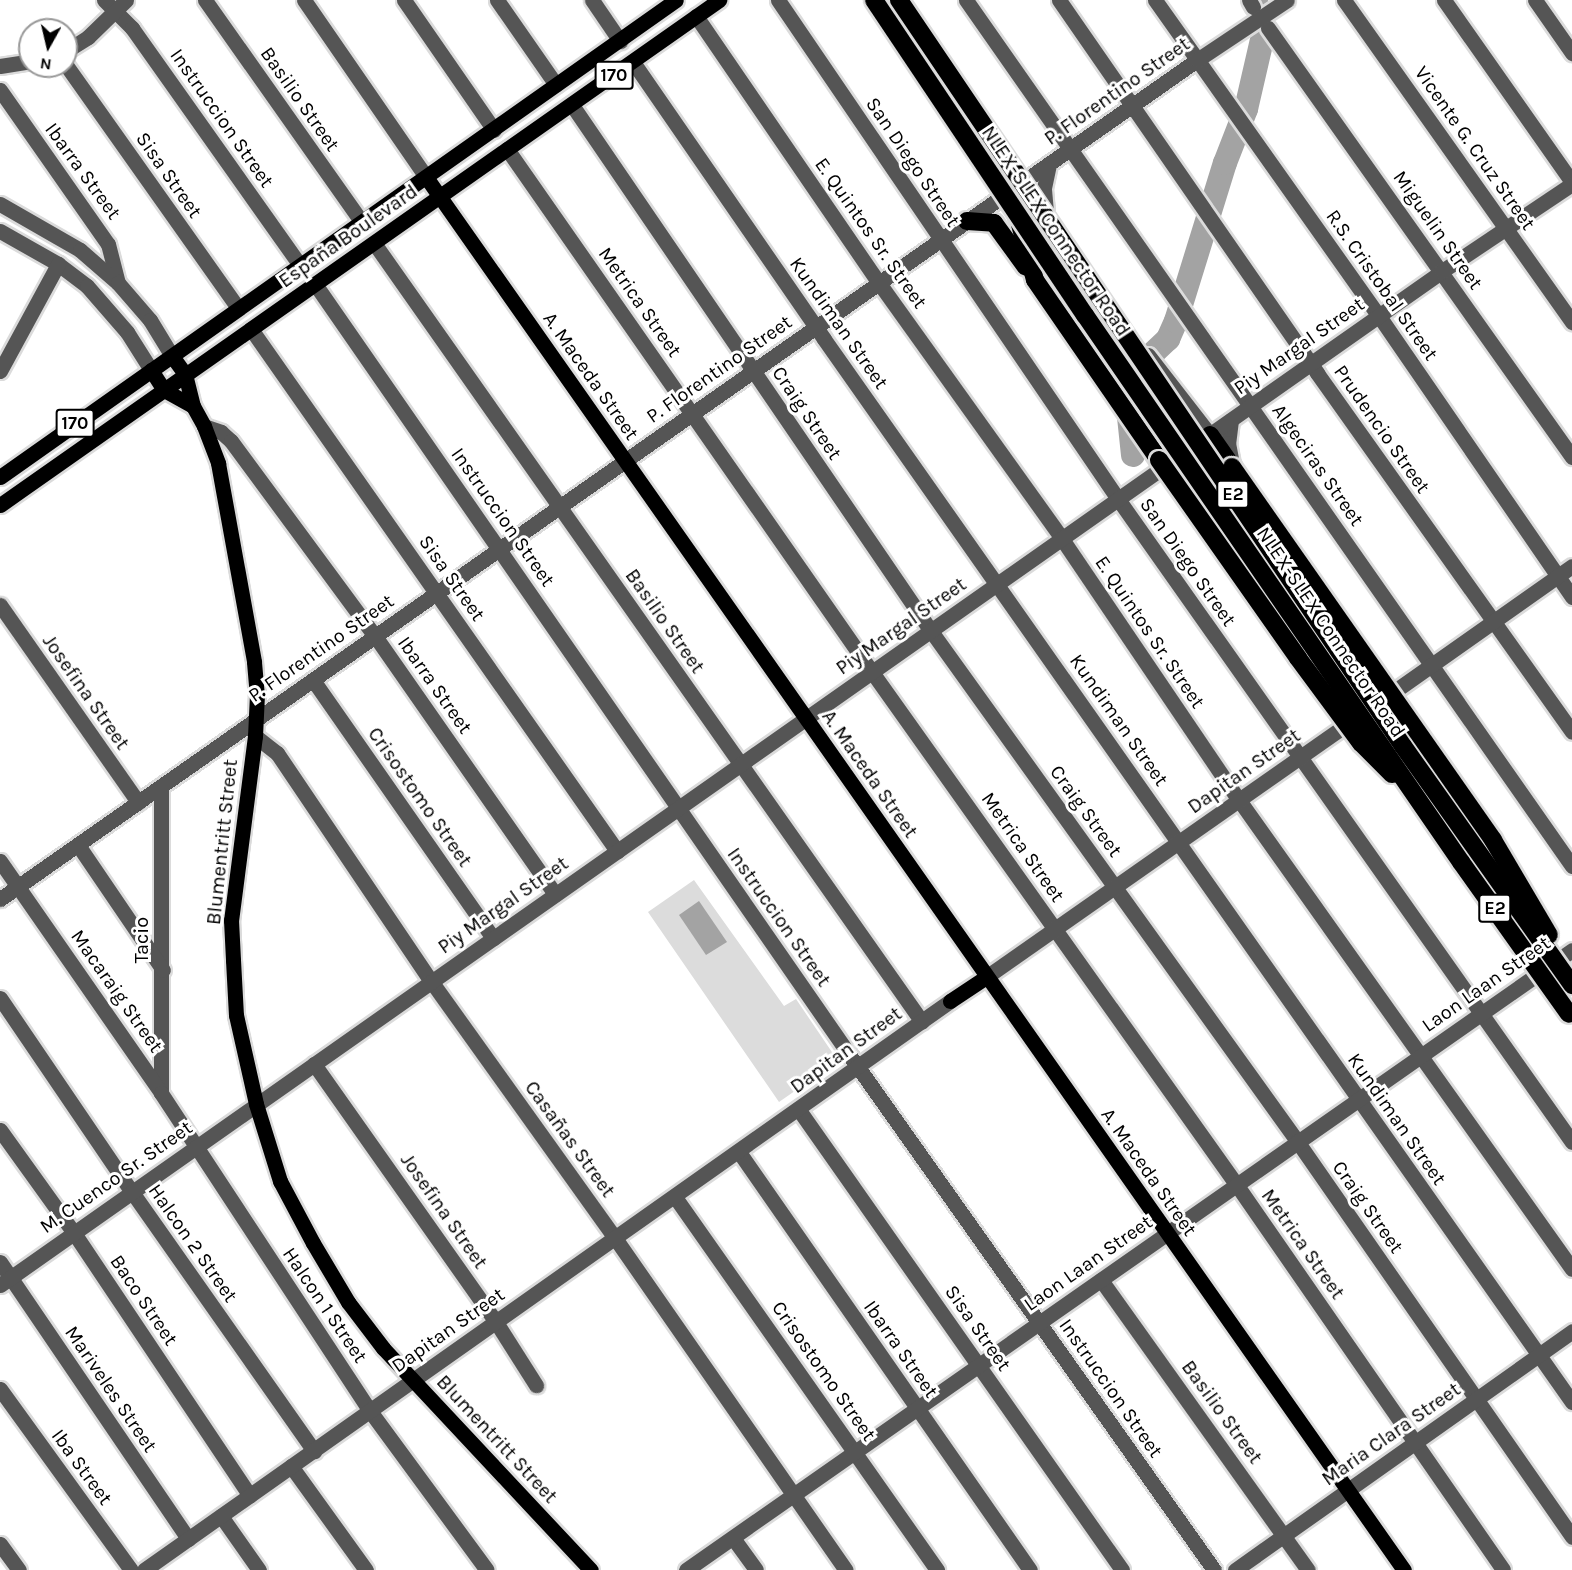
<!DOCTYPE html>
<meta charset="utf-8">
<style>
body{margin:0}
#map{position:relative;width:1572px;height:1570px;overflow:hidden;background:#fff;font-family:Karla,sans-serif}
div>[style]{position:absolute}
.green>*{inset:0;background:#dcdcdc}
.water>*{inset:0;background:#a3a3a3}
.river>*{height:24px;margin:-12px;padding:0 12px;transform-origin:12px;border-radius:12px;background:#a3a3a3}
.roads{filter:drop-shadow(2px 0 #dbdbdb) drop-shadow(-2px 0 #dbdbdb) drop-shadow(0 2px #dbdbdb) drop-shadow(0 -2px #dbdbdb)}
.minor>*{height:15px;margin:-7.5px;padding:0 7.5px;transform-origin:7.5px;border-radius:7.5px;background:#555}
.major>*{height:15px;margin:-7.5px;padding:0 7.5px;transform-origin:7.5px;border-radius:7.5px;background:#000}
.highway>*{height:18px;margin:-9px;padding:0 9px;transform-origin:9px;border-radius:9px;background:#000}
.bridges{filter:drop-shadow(2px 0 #dbdbdb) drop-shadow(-2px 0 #dbdbdb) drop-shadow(0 2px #dbdbdb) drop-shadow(0 -2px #dbdbdb)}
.highway-bridge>*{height:18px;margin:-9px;padding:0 9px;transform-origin:9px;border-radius:9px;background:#000}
span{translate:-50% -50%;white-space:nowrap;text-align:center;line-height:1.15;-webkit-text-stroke:6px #fff;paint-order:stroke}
.shield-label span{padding:2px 4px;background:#fff;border:2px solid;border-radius:4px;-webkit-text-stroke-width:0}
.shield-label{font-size:18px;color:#000;font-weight:700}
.street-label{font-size:20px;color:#000}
.north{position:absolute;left:18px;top:18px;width:60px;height:60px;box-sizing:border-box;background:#fff;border:2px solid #999;border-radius:50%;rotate:188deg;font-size:16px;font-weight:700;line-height:24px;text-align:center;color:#000}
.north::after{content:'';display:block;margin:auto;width:21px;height:27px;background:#000;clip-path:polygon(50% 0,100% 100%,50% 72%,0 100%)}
</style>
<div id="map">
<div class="green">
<div style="clip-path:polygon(694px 880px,784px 1006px,796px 999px,838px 1061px,779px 1102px,648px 912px)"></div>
</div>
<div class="water">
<div style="clip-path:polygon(699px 901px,727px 942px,706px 955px,679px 915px)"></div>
</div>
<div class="river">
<div style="left:1133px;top:455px;width:67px;rotate:-96deg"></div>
<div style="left:1126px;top:388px;width:16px;rotate:-68deg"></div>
<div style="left:1132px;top:373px;width:50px;rotate:-43.4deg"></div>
<div style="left:1168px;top:339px;width:20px;rotate:-66deg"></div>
<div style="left:1176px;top:321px;width:165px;rotate:-72.8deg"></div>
<div style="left:1225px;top:163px;width:58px;rotate:-68.7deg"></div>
<div style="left:1246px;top:109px;width:80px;rotate:-77deg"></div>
<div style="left:1264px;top:31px;width:30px;rotate:-105deg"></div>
</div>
<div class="roads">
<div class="minor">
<div style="left:104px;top:0;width:40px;rotate:45deg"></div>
<div style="left:132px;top:28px;width:291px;rotate:54.7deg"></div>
<div style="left:205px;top:0;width:271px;rotate:54.8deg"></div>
<div style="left:304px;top:0;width:215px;rotate:55.4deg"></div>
<div style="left:404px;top:0;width:158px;rotate:55.3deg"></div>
<div style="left:497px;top:0;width:103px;rotate:55.2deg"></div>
<div style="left:592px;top:0;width:50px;rotate:55.7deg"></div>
<div style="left:778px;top:0;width:604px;rotate:55.73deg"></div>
<div style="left:1118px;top:499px;width:787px;rotate:54.78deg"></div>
<div style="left:966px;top:0;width:1057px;rotate:55.02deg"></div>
<div style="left:1059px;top:0;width:454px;rotate:55.3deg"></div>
<div style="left:1317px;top:373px;width:440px;rotate:54.6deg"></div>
<div style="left:1155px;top:0;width:387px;rotate:54.7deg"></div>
<div style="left:1379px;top:316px;width:341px;rotate:55.5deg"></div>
<div style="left:1249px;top:0;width:8px;rotate:60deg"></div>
<div style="left:1344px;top:0;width:395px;rotate:54.7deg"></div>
<div style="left:1444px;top:0;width:223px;rotate:54.9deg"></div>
<div style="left:1535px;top:0;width:65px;rotate:55.1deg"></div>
<div style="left:696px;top:16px;width:324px;rotate:55.6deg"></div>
<div style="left:879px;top:283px;width:315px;rotate:54.4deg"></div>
<div style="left:1062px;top:539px;width:315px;rotate:55.9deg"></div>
<div style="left:1239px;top:800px;width:575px;rotate:54.62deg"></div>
<div style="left:1268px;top:28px;width:526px;rotate:54.68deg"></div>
<div style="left:66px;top:51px;width:26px;rotate:-32deg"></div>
<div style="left:88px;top:37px;width:53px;rotate:-44.2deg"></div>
<div style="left:633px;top:62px;width:336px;rotate:55.4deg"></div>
<div style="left:824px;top:339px;width:1300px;rotate:54.87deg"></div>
<div style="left:66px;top:65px;width:298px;rotate:54.7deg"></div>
<div style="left:0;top:66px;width:30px;rotate:-9deg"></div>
<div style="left:0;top:90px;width:188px;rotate:55deg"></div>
<div style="left:108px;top:244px;width:40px;rotate:75.6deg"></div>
<div style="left:572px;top:105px;width:637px;rotate:55.69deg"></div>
<div style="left:931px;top:631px;width:628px;rotate:54.33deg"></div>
<div style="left:1297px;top:1141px;width:482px;rotate:55.2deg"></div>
<div style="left:507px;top:149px;width:638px;rotate:55.09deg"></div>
<div style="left:872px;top:672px;width:628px;rotate:54.59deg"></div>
<div style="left:1236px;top:1184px;width:469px;rotate:55.3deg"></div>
<div style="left:0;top:204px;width:92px;rotate:29.9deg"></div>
<div style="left:80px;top:250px;width:50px;rotate:41deg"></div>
<div style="left:118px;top:283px;width:49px;rotate:49.1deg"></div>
<div style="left:150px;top:320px;width:42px;rotate:58.6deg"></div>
<div style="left:1046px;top:212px;width:24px;rotate:-95deg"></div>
<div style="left:1044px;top:188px;width:25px;rotate:-78deg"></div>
<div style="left:0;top:231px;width:67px;rotate:29.6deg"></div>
<div style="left:58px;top:264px;width:36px;rotate:37deg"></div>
<div style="left:87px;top:286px;width:61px;rotate:49deg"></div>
<div style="left:127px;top:332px;width:45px;rotate:57.7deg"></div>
<div style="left:374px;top:243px;width:952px;rotate:54.87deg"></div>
<div style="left:315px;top:284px;width:936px;rotate:55.27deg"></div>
<div style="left:848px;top:1053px;width:633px;rotate:54.7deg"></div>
<div style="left:251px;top:329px;width:638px;rotate:54.96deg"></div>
<div style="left:1148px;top:355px;width:101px;rotate:52.2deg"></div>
<div style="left:0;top:371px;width:122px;rotate:-61.5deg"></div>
<div style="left:1231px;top:420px;width:23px;rotate:97deg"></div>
<div style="left:1228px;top:443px;width:21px;rotate:79deg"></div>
<div style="left:204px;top:426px;width:18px;rotate:19deg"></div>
<div style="left:221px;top:432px;width:13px;rotate:42deg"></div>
<div style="left:231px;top:441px;width:242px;rotate:53.6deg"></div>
<div style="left:375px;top:636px;width:315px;rotate:55.1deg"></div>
<div style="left:0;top:605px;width:241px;rotate:55deg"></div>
<div style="left:313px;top:680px;width:315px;rotate:55.1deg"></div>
<div style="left:1382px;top:700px;width:232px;rotate:-35.2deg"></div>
<div style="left:255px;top:736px;width:28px;rotate:38deg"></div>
<div style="left:277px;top:753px;width:275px;rotate:56deg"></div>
<div style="left:431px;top:981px;width:316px;rotate:54.4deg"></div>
<div style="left:615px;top:1238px;width:404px;rotate:55.2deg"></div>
<div style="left:161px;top:786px;width:307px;rotate:90deg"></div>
<div style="left:78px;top:845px;width:151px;rotate:55.8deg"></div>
<div style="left:0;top:861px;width:282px;rotate:55.2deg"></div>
<div style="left:161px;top:1093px;width:381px;rotate:56.7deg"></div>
<div style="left:370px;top:1411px;width:197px;rotate:53.7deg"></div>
<div style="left:0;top:899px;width:1462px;rotate:-35.03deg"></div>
<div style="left:1197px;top:60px;width:108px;rotate:-33.7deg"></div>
<div style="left:986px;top:977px;width:449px;rotate:-35deg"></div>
<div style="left:0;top:998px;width:235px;rotate:55.8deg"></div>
<div style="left:132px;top:1192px;width:317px;rotate:54.9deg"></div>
<div style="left:314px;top:1064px;width:316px;rotate:54.8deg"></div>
<div style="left:496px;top:1322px;width:75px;rotate:57.6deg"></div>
<div style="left:799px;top:1110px;width:562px;rotate:54.92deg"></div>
<div style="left:0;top:1130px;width:127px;rotate:54.3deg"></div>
<div style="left:74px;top:1233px;width:316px;rotate:56.2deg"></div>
<div style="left:739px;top:1152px;width:509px;rotate:55.16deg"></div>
<div style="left:675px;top:1197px;width:456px;rotate:54.9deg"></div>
<div style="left:0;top:1262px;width:335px;rotate:55.8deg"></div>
<div style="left:1101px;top:1280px;width:356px;rotate:54.5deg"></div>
<div style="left:0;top:1285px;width:1763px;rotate:-35.11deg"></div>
<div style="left:1442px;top:271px;width:156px;rotate:-33.8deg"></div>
<div style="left:0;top:1389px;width:223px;rotate:54.1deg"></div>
<div style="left:291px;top:1466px;width:128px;rotate:54.2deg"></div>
<div style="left:221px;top:1516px;width:66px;rotate:54.9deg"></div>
<div style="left:733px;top:1538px;width:39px;rotate:54deg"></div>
<div style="left:0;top:1544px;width:32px;rotate:54deg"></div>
<div style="left:144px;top:1570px;width:987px;rotate:-35.22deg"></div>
<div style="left:686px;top:1570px;width:1081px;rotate:-34.98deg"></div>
<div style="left:1235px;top:1570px;width:413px;rotate:-35.3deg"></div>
</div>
<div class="major">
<div style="left:426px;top:177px;width:1702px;rotate:54.93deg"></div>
<div style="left:172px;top:356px;width:22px;rotate:54deg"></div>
<div style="left:185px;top:374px;width:33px;rotate:76deg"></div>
<div style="left:193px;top:406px;width:23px;rotate:61deg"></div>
<div style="left:204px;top:426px;width:40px;rotate:69deg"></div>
<div style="left:218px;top:463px;width:202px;rotate:79.7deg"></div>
<div style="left:254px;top:662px;width:32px;rotate:85deg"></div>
<div style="left:257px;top:694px;width:42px;rotate:92.7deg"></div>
<div style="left:255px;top:736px;width:186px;rotate:97.4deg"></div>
<div style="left:231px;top:920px;width:40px;rotate:87.1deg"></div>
<div style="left:233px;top:960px;width:55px;rotate:86.9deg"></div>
<div style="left:236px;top:1015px;width:91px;rotate:77.3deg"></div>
<div style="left:256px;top:1104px;width:81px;rotate:72.7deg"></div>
<div style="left:280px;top:1181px;width:70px;rotate:62deg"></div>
<div style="left:313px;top:1243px;width:69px;rotate:59.3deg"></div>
<div style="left:348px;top:1302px;width:58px;rotate:52.7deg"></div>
<div style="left:383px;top:1348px;width:304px;rotate:46.9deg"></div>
<div style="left:151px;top:370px;width:24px;rotate:57deg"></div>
<div style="left:164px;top:390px;width:33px;rotate:29deg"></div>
<div style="left:0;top:477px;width:827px;rotate:-35.21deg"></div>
<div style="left:0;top:505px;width:879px;rotate:-35.08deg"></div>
<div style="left:950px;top:1001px;width:43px;rotate:-33.7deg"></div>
</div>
<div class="highway">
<div style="left:1018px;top:217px;width:65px;rotate:74.9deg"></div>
<div style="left:1035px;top:280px;width:219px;rotate:55.4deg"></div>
<div style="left:967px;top:221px;width:27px;rotate:4deg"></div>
<div style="left:994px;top:223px;width:54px;rotate:54deg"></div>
<div style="left:1210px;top:435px;width:39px;rotate:55deg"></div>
</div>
</div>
<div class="bridges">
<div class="highway-bridge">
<div style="left:874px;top:0;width:379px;rotate:56.2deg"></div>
<div style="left:1085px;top:315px;width:664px;rotate:55.5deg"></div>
<div style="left:1461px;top:862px;width:186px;rotate:54.6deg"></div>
<div style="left:899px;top:0;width:900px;rotate:55.96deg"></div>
<div style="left:1403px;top:746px;width:293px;rotate:54.7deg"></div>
<div style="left:1159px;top:460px;width:242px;rotate:54.9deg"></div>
<div style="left:1298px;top:658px;width:106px;rotate:53.5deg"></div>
<div style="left:1361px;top:743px;width:44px;rotate:45deg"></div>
<div style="left:1232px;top:467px;width:455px;rotate:55deg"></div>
<div style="left:1493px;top:840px;width:110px;rotate:59.5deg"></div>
</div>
</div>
<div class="shield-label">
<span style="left:614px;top:75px">170</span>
<span style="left:75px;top:423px">170</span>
<span style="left:1233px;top:494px">E2</span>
<span style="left:1495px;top:908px">E2</span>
</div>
<div class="street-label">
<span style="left:1117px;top:91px;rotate:-35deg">P. Florentino Street</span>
<span style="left:300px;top:99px;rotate:55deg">Basilio Street</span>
<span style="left:222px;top:118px;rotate:55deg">Instruccion Street</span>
<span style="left:1475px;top:148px;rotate:55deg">Vicente G. Cruz Street</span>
<span style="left:913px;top:162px;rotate:56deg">San Diego Street</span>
<span style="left:83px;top:171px;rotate:54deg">Ibarra Street</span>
<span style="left:169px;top:175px;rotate:55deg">Sisa Street</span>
<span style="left:1438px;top:230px;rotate:55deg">Miguelin Street</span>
<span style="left:1056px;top:231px;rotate:56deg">NLEX-SLEX Connector Road</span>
<span style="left:871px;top:233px;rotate:55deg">E. Quintos Sr. Street</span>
<span style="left:348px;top:236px;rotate:-35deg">España Boulevard</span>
<span style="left:1382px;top:285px;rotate:55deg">R.S. Cristobal Street</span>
<span style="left:640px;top:302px;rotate:55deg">Metrica Street</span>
<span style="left:839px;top:323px;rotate:55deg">Kundiman Street</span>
<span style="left:1299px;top:346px;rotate:-35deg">Piy Margal Street</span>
<span style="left:719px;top:369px;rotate:-35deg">P. Florentino Street</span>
<span style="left:591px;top:376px;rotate:55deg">A. Maceda Street</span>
<span style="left:807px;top:413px;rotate:56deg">Craig Street</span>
<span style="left:1382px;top:429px;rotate:55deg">Prudencio Street</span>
<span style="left:1318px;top:465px;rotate:55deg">Algeciras Street</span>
<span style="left:503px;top:517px;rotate:55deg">Instruccion Street</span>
<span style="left:1188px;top:562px;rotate:55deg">San Diego Street</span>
<span style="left:452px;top:578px;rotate:55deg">Sisa Street</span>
<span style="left:665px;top:621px;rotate:55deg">Basilio Street</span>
<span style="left:901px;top:626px;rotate:-35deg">Piy Margal Street</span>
<span style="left:1150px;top:632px;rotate:56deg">E. Quintos Sr. Street</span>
<span style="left:1331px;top:632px;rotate:56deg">NLEX-SLEX Connector Road</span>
<span style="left:321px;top:648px;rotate:-35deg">P. Florentino Street</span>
<span style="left:435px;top:685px;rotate:55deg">Ibarra Street</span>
<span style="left:86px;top:692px;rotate:55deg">Josefina Street</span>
<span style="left:1119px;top:720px;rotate:55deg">Kundiman Street</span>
<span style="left:1244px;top:771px;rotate:-35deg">Dapitan Street</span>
<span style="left:870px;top:774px;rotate:55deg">A. Maceda Street</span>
<span style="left:420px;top:797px;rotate:55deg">Crisostomo Street</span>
<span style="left:1086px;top:811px;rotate:54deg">Craig Street</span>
<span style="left:222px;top:842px;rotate:-84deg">Blumentritt Street</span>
<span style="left:1023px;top:847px;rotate:55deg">Metrica Street</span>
<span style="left:503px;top:905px;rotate:-35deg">Piy Margal Street</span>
<span style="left:779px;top:917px;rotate:55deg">Instruccion Street</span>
<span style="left:141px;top:940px;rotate:-90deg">Tacio</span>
<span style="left:1486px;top:984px;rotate:-35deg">Laon Laan Street</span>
<span style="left:117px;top:991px;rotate:55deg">Macaraig Street</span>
<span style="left:846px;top:1050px;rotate:-36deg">Dapitan Street</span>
<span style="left:1397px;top:1119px;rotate:55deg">Kundiman Street</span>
<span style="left:570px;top:1139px;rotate:54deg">Casañas Street</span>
<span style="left:1149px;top:1172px;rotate:55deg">A. Maceda Street</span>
<span style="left:116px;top:1177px;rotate:-35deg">M. Cuenco Sr. Street</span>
<span style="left:1368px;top:1207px;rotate:55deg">Craig Street</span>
<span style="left:444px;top:1211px;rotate:55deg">Josefina Street</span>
<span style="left:193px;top:1243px;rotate:55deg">Halcon 2 Street</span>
<span style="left:1303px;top:1244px;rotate:55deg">Metrica Street</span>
<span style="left:1088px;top:1263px;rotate:-35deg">Laon Laan Street</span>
<span style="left:144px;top:1300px;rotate:56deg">Baco Street</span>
<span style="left:325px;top:1305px;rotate:56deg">Halcon 1 Street</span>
<span style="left:978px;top:1328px;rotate:55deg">Sisa Street</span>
<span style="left:448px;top:1330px;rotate:-35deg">Dapitan Street</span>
<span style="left:901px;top:1349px;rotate:55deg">Ibarra Street</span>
<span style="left:824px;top:1371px;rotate:55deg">Crisostomo Street</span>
<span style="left:1111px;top:1388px;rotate:55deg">Instruccion Street</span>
<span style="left:111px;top:1389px;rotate:56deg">Mariveles Street</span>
<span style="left:1222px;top:1412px;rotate:54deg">Basilio Street</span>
<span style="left:1391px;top:1434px;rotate:-35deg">Maria Clara Street</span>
<span style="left:497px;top:1439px;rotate:47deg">Blumentritt Street</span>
<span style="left:82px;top:1467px;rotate:54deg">Iba Street</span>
</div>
<div class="north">N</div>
</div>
